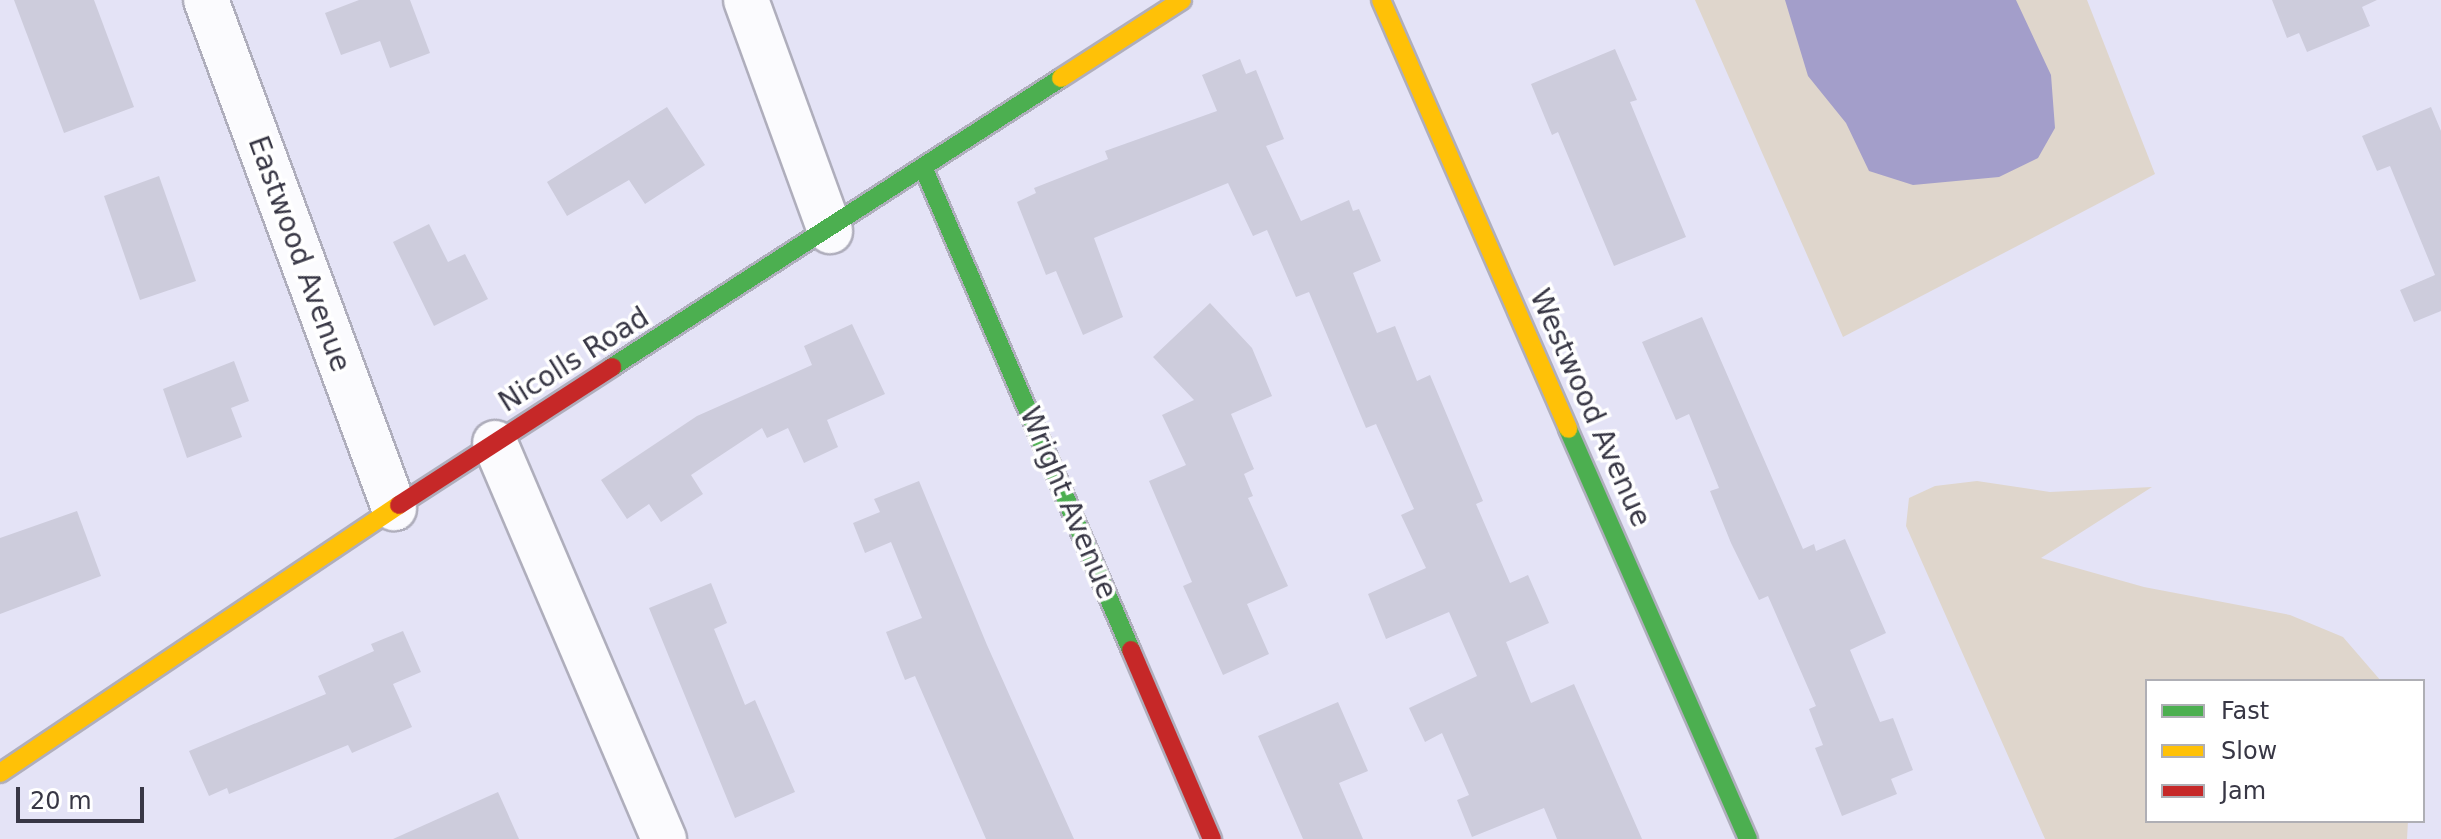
<!DOCTYPE html>
<style>
body{margin:0}
#map{position:relative;width:2441px;height:839px;overflow:hidden;background:#e4e3f6;font-family:"DejaVu Sans",sans-serif}
div>[style]{position:absolute}
.green>*{inset:0;background:#dfd6cc}
.water>*{inset:0;background:#a39eca}
.building>*{inset:0;background:#cdccdc}
.roads{filter:drop-shadow(2px 0 #afaebc) drop-shadow(-2px 0 #afaebc) drop-shadow(0 2px #afaebc) drop-shadow(0 -2px #afaebc)}
.street>*{height:44px;margin:-22px;padding:0 22px;transform-origin:22px;border-radius:22px;background:#fbfbfe}
.fast>*{height:18px;margin:-9px;padding:0 9px;transform-origin:9px;border-radius:9px;background:#4caf50}
.slow>*{height:18px;margin:-9px;padding:0 9px;transform-origin:9px;border-radius:9px;background:#ffc107}
.jam>*{height:18px;margin:-9px;padding:0 9px;transform-origin:9px;border-radius:9px;background:#c62828}
span{translate:-50% -50%;white-space:nowrap;text-align:center;line-height:1.15;-webkit-text-stroke:7px #fff;paint-order:stroke}
.street-label{font-size:28px;color:#383745}
.legend{position:absolute;left:2145px;top:679px;width:280px;height:144px;box-sizing:border-box;background:#fff;border:2px solid #afafb5;margin:0;padding:10px 14px;list-style:none;font-size:24px;color:#383745}
.legend li{display:flex;align-items:center;gap:16px;height:40px}
.legend b{width:40px;border:2px solid #afafb5}
.scale{position:absolute;left:16px;top:787px;width:128px;height:36px;box-sizing:border-box;border:4px solid #383745;border-top:0;padding-left:10px;font-size:24px;line-height:28px;white-space:nowrap;color:#383745;-webkit-text-stroke:6px #fff;paint-order:stroke}
</style>
<div id="map">
<div class="green">
<div style="clip-path:polygon(1695px 0,2087px 0,2155px 174px,1843px 337px)"></div>
<div style="clip-path:polygon(1977px 481px,2050px 492px,2152px 487px,2041px 558px,2144px 587px,2290px 615px,2343px 637px,2381px 681px,2147px 681px,2147px 821px,2408px 821px,2407px 839px,2045px 839px,1906px 526px,1909px 498px,1935px 486px)"></div>
</div>
<div class="water">
<div style="clip-path:polygon(1785px 0,2016px 0,2051px 75px,2055px 128px,2038px 158px,1999px 177px,1913px 185px,1869px 171px,1846px 123px,1808px 76px)"></div>
</div>
<div class="building">
<div style="clip-path:polygon(14px 0,94px 0,134px 107px,64px 133px)"></div>
<div style="clip-path:polygon(359px 0,410px 0,430px 53px,390px 68px,380px 41px,341px 55px,325px 13px)"></div>
<div style="clip-path:polygon(2272px 0,2377px 0,2362px 7px,2370px 26px,2307px 52px,2299px 33px,2287px 38px)"></div>
<div style="clip-path:polygon(1615px 49px,1637px 100px,1630px 102px,1686px 237px,1614px 266px,1558px 132px,1552px 135px,1531px 84px)"></div>
<div style="clip-path:polygon(1240px 59px,1246px 74px,1256px 70px,1284px 139px,1266px 146px,1301px 221px,1349px 200px,1353px 211px,1359px 209px,1381px 261px,1353px 273px,1377px 333px,1395px 326px,1417px 381px,1430px 375px,1483px 501px,1476px 504px,1510px 583px,1528px 575px,1549px 623px,1506px 642px,1531px 703px,1574px 684px,1642px 839px,1557px 839px,1544px 808px,1472px 837px,1457px 800px,1469px 795px,1442px 733px,1425px 742px,1409px 708px,1477px 676px,1449px 612px,1386px 639px,1368px 594px,1426px 568px,1401px 515px,1414px 509px,1376px 424px,1366px 428px,1309px 292px,1296px 297px,1267px 230px,1253px 236px,1228px 183px,1094px 238px,1123px 317px,1083px 335px,1056px 271px,1046px 275px,1017px 202px,1036px 193px,1034px 188px,1108px 159px,1105px 151px,1217px 111px,1202px 75px)"></div>
<div style="clip-path:polygon(667px 107px,705px 165px,645px 204px,629px 180px,567px 216px,547px 182px)"></div>
<div style="clip-path:polygon(2431px 107px,2441px 131px,2441px 311px,2414px 322px,2400px 290px,2435px 275px,2390px 166px,2377px 171px,2362px 136px)"></div>
<div style="clip-path:polygon(159px 176px,196px 281px,140px 300px,104px 196px)"></div>
<div style="clip-path:polygon(429px 224px,448px 262px,465px 254px,488px 299px,434px 326px,393px 242px)"></div>
<div style="clip-path:polygon(1210px 303px,1252px 348px,1272px 396px,1231px 414px,1254px 469px,1244px 474px,1253px 496px,1248px 498px,1288px 586px,1247px 604px,1269px 654px,1223px 675px,1183px 586px,1192px 582px,1149px 481px,1186px 465px,1162px 415px,1194px 400px,1153px 357px)"></div>
<div style="clip-path:polygon(1702px 317px,1803px 549px,1814px 544px,1816px 551px,1845px 539px,1886px 633px,1850px 650px,1880px 722px,1893px 718px,1913px 770px,1891px 779px,1897px 794px,1842px 816px,1815px 748px,1823px 745px,1809px 709px,1816px 706px,1768px 596px,1759px 600px,1731px 543px,1710px 491px,1719px 488px,1689px 414px,1676px 420px,1642px 342px)"></div>
<div style="clip-path:polygon(852px 324px,885px 394px,827px 420px,838px 447px,804px 463px,788px 428px,767px 438px,762px 428px,691px 475px,703px 494px,661px 522px,649px 504px,627px 519px,601px 480px,697px 416px,812px 365px,804px 346px)"></div>
<div style="clip-path:polygon(234px 361px,249px 401px,231px 408px,242px 437px,187px 458px,163px 389px)"></div>
<div style="clip-path:polygon(919px 481px,987px 645px,1074px 839px,986px 839px,915px 676px,905px 680px,886px 632px,922px 618px,891px 542px,865px 553px,853px 523px,880px 512px,874px 499px)"></div>
<div style="clip-path:polygon(77px 511px,101px 576px,0 614px,0 538px)"></div>
<div style="clip-path:polygon(711px 583px,727px 623px,714px 629px,745px 705px,755px 700px,795px 792px,735px 818px,649px 608px)"></div>
<div style="clip-path:polygon(403px 631px,421px 672px,393px 684px,412px 727px,352px 753px,348px 745px,229px 794px,227px 788px,209px 796px,189px 751px,326px 694px,318px 676px,374px 651px,371px 644px)"></div>
<div style="clip-path:polygon(1338px 702px,1368px 771px,1339px 783px,1363px 839px,1303px 839px,1258px 736px)"></div>
<div style="clip-path:polygon(498px 792px,519px 839px,393px 839px)"></div>
</div>
<div class="roads">
<div class="street">
<div style="left:206px;top:0;width:542px;rotate:69.69deg"></div>
<div style="left:746px;top:0;width:246px;rotate:70deg"></div>
<div style="left:495px;top:443px;width:431px;rotate:66.9deg"></div>
</div>
<div class="fast">
<div style="left:923px;top:167px;width:526px;rotate:66.7deg"></div>
<div style="left:612px;top:367px;width:534px;rotate:-32.77deg"></div>
<div style="left:1568px;top:429px;width:448px;rotate:66.3deg"></div>
</div>
<div class="slow">
<div style="left:1381px;top:0;width:468px;rotate:66.4deg"></div>
<div style="left:1061px;top:78px;width:144px;rotate:-32.8deg"></div>
<div style="left:0;top:773px;width:481px;rotate:-33.9deg"></div>
</div>
<div class="jam">
<div style="left:399px;top:505px;width:254px;rotate:-32.9deg"></div>
<div style="left:1131px;top:650px;width:206px;rotate:66.8deg"></div>
</div>
</div>
<div class="street-label">
<span style="left:299px;top:254px;rotate:70deg">Eastwood Avenue</span>
<span style="left:574px;top:360px;rotate:-32deg">Nicolls Road</span>
<span style="left:1590px;top:408px;rotate:66deg">Westwood Avenue</span>
<span style="left:1068px;top:503px;rotate:67deg">Wright Avenue</span>
</div>
<ul class="legend">
<li><b style="height:10px;background:#4caf50"></b>Fast</li>
<li><b style="height:10px;background:#ffc107"></b>Slow</li>
<li><b style="height:10px;background:#c62828"></b>Jam</li>
</ul>
<div class="scale">20 m</div>
</div>
